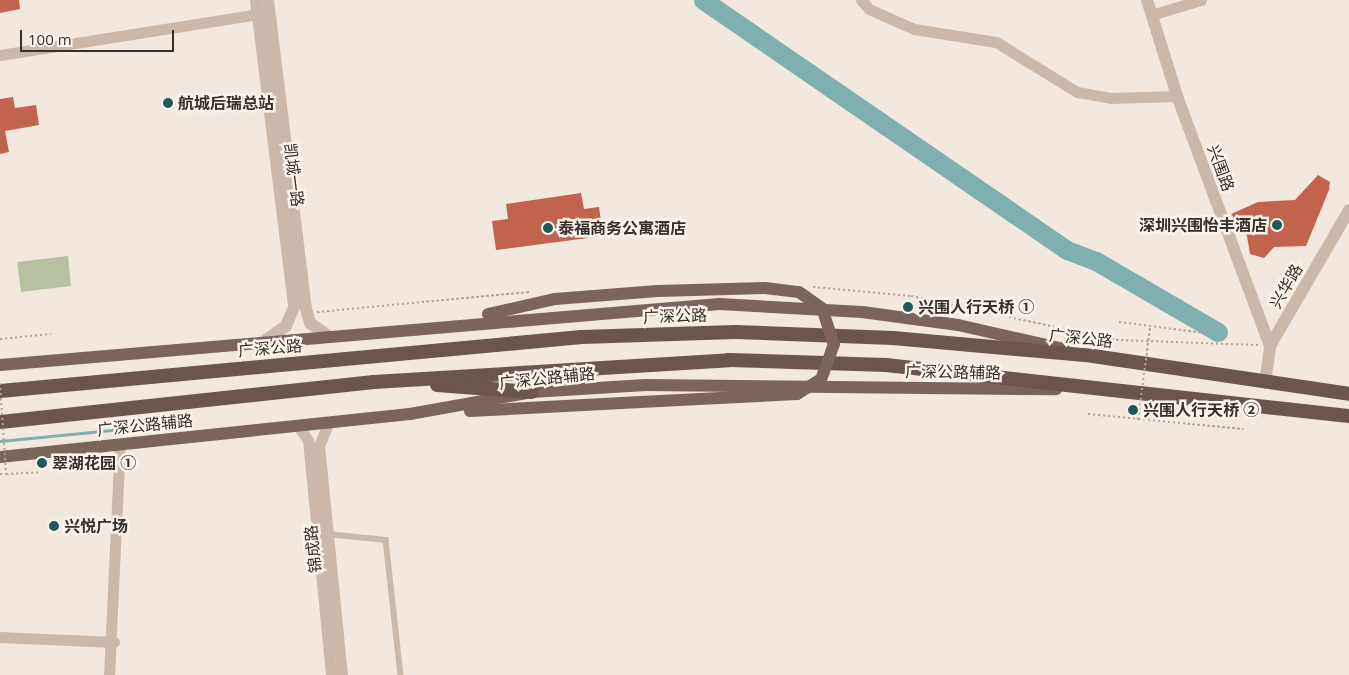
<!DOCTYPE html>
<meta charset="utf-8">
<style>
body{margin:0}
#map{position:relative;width:1349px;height:675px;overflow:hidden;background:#f2e8df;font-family:"Open Sans","Noto Sans SC",sans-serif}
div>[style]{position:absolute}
.green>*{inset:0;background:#b8c19f}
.stream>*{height:3px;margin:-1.5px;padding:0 1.5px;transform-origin:1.5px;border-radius:1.5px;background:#7fafae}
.river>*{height:19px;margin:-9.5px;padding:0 9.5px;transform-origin:9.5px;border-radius:9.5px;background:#7fafae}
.building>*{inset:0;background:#c2634d}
.path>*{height:2px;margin-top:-1px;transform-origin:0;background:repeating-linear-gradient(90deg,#b6a295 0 2.5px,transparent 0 5px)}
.service>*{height:5.5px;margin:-2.75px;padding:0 2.75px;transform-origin:2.75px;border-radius:2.75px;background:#cab8ab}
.minor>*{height:11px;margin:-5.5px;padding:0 5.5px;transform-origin:5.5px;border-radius:5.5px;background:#cab8ab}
.tertiary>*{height:12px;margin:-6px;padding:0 6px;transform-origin:6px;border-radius:6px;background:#cab8ab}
.primary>*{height:12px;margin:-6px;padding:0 6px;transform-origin:6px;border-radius:6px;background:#7a645c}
.trunk>*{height:14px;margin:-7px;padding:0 7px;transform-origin:7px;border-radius:7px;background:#6a564f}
.path-bridge>*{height:2px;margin-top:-1px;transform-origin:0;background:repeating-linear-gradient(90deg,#b6a295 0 2.5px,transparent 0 5px)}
.primary-bridge>*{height:12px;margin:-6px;padding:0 6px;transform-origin:6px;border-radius:6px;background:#7a645c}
.dots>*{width:14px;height:14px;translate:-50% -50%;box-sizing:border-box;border:2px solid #faf3ec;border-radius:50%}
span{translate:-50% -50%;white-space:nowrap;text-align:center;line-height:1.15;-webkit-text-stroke:5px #faf3ec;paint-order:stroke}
.poi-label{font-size:16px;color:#382e2a;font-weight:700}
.left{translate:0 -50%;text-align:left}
.right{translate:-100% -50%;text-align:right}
.street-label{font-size:16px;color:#382e2a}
.scale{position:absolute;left:20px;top:30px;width:154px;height:22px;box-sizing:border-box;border:2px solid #382e2a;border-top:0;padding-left:6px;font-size:15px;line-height:18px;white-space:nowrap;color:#382e2a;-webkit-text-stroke:4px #faf3ec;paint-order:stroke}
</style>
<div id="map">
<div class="green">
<div style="clip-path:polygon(68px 256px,71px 286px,21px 292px,17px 262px)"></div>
</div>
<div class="stream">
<div style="left:0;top:441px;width:123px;rotate:-5.6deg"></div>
</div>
<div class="river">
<div style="left:703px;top:0;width:442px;rotate:34.5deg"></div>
<div style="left:1067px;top:250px;width:31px;rotate:21deg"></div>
<div style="left:1096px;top:261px;width:141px;rotate:30.2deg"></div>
</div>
<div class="building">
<div style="clip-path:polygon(0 0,19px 0,20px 9px,0 13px)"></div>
<div style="clip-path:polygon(13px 97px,15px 108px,36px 105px,39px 125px,5px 131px,9px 152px,0 154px,0 99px)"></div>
<div style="clip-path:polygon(1318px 175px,1330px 182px,1329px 190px,1306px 246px,1274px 247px,1264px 258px,1250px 254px,1247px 236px,1231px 214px,1258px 202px,1295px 200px)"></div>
<div style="clip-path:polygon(581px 193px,584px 209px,599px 207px,603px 236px,496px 250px,492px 221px,508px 219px,506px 204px)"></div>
</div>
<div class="path">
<div style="left:813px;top:287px;width:98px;rotate:5.2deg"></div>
<div style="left:911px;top:296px;width:210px;rotate:12.1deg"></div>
<div style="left:1116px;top:340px;width:142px;rotate:2deg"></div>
<div style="left:317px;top:312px;width:213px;rotate:-5.4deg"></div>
<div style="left:1119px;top:322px;width:87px;rotate:7.3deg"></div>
<div style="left:0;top:339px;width:51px;rotate:-5.6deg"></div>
<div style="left:1088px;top:414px;width:156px;rotate:5.5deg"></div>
<div style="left:0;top:474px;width:6px"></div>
</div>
<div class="service">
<div style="left:328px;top:534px;width:58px;rotate:5.9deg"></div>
<div style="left:386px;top:540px;width:136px;rotate:83.7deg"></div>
</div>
<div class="minor">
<div style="left:861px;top:0;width:12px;rotate:48deg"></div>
<div style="left:869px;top:9px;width:49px;rotate:24deg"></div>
<div style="left:914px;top:29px;width:83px;rotate:9deg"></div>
<div style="left:996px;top:42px;width:95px;rotate:31.7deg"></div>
<div style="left:1077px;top:92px;width:34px;rotate:10deg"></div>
<div style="left:1110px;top:98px;width:67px;rotate:-1.7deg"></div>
<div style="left:1151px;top:15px;width:52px;rotate:-16.7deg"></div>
<div style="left:0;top:55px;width:268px;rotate:-9deg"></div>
<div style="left:329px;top:422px;width:25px;rotate:113deg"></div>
<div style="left:319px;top:445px;width:231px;rotate:84.3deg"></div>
<div style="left:297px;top:425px;width:19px;rotate:54deg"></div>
<div style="left:308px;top:440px;width:236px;rotate:84.4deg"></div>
<div style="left:0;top:637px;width:114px;rotate:2.5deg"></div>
<div style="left:109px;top:675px;width:231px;rotate:-87.3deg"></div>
</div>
<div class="tertiary">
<div style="left:256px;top:0;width:309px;rotate:82.9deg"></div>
<div style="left:294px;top:307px;width:21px;rotate:113deg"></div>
<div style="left:286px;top:326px;width:24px;rotate:145deg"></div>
<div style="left:268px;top:0;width:311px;rotate:83deg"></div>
<div style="left:306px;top:309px;width:15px;rotate:74deg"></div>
<div style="left:310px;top:323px;width:21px;rotate:35deg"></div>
<div style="left:1147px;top:0;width:101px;rotate:72.6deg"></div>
<div style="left:1177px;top:96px;width:267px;rotate:69.6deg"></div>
<div style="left:1265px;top:383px;width:37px;rotate:-82deg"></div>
<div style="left:1270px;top:346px;width:157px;rotate:-59.8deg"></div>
</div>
<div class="primary">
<div style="left:488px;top:314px;width:69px;rotate:-12.6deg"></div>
<div style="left:555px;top:299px;width:103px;rotate:-4.4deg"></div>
<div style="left:0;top:365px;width:722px;rotate:-4.85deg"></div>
<div style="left:719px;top:304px;width:143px;rotate:3.2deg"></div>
<div style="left:862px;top:312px;width:97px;rotate:7.7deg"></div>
<div style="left:958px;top:325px;width:109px;rotate:12.8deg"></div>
<div style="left:470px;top:411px;width:190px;rotate:-3deg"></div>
<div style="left:0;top:457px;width:412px;rotate:-6deg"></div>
<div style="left:410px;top:414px;width:124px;rotate:-10.2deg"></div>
<div style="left:532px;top:392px;width:114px;rotate:-3.5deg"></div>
<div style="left:646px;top:385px;width:410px;rotate:0.6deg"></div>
</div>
<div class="trunk">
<div style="left:437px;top:385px;width:95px;rotate:4.2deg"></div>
<div style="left:0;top:391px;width:584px;rotate:-5.3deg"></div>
<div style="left:582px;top:337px;width:153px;rotate:-1.9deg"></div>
<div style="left:735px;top:332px;width:158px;rotate:2.2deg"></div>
<div style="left:893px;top:338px;width:201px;rotate:5.1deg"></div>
<div style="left:1093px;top:356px;width:259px;rotate:8.4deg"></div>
<div style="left:0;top:422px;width:376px;rotate:-6.1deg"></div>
<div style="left:374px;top:382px;width:356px;rotate:-3.5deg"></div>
<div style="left:729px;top:360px;width:157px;rotate:1.8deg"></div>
<div style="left:886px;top:365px;width:466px;rotate:6.3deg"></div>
</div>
<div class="path-bridge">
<div style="left:0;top:383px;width:91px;rotate:86.2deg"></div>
<div style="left:6px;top:474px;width:33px;rotate:-3deg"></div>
<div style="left:1138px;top:420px;width:94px;rotate:-82.6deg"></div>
</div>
<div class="primary-bridge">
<div style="left:658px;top:291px;width:107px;rotate:-1.6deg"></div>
<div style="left:765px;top:288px;width:34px;rotate:7deg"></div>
<div style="left:799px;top:292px;width:28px;rotate:35deg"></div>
<div style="left:822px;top:308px;width:38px;rotate:72deg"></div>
<div style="left:834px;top:344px;width:37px;rotate:110deg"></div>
<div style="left:821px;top:379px;width:28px;rotate:148deg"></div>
<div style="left:797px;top:394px;width:137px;rotate:177.1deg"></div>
</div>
<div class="dots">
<div style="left:168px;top:103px;background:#205959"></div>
<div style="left:1277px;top:225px;background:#205959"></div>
<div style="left:548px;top:228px;background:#205959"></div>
<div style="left:908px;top:307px;background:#205959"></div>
<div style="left:1133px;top:410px;background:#205959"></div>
<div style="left:42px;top:463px;background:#205959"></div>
<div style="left:54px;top:526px;background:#205959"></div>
</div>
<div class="poi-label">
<span class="left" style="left:178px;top:103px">航城后瑞总站</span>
<span class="right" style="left:1267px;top:225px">深圳兴围怡丰酒店</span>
<span class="left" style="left:558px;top:228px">泰福商务公寓酒店</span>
<span class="left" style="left:918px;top:307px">兴围人行天桥 ①</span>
<span class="left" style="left:1143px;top:410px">兴围人行天桥 ②</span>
<span class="left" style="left:52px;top:463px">翠湖花园 ①</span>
<span class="left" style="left:64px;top:526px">兴悦广场</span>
</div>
<div class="street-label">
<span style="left:1221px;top:168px;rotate:70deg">兴围路</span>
<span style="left:294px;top:175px;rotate:83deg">凯城一路</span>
<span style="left:1286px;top:286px;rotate:-60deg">兴华路</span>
<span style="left:675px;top:316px;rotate:-2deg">广深公路</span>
<span style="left:1081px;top:338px;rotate:6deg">广深公路</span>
<span style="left:270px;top:348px;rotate:-5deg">广深公路</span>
<span style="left:953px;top:372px;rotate:1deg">广深公路辅路</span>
<span style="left:547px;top:378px;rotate:-6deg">广深公路辅路</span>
<span style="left:145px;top:425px;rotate:-6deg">广深公路辅路</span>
<span style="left:313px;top:549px;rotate:-96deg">锦成路</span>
</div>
<div class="scale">100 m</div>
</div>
